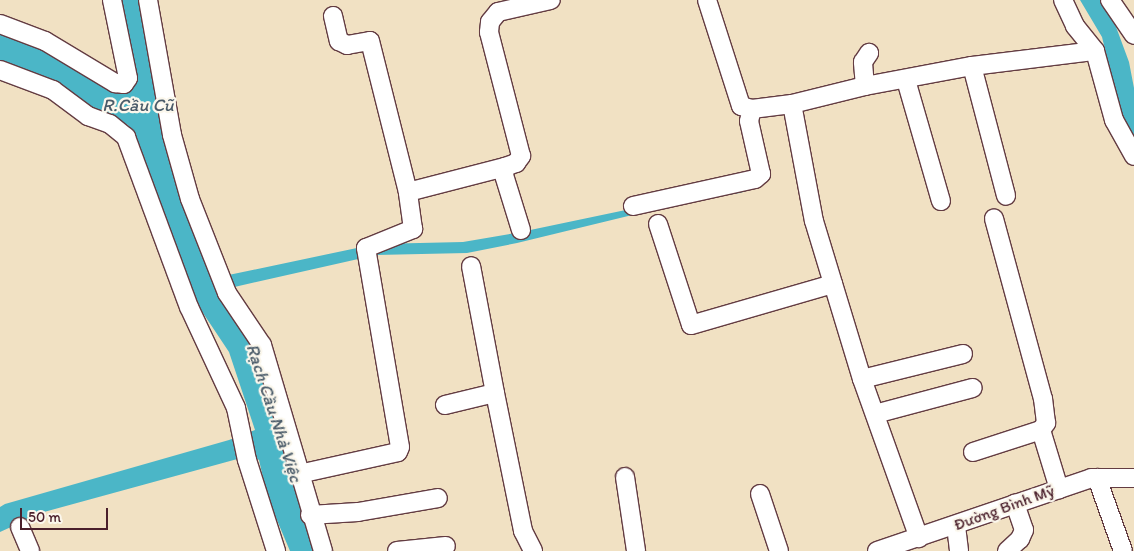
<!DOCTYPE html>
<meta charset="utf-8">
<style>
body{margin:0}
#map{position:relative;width:1134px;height:551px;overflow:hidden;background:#f1e1c3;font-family:Itim,sans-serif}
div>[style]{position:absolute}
.water>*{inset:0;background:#4bb6c7}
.roads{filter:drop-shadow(1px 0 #633c42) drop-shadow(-1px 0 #633c42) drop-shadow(0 1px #633c42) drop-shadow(0 -1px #633c42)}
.minor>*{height:18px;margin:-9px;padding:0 9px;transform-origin:9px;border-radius:9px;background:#fff}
span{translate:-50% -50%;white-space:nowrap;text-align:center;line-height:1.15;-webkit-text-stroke:4.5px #fbf7ec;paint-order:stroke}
.street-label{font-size:16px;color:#4a1f2b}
.water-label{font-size:18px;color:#4a5b69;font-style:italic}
.scale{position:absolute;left:20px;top:508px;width:88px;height:22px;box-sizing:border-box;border:2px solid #4a1f2b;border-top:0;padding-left:6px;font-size:15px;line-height:18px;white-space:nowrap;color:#4a1f2b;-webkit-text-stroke:4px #fbf7ec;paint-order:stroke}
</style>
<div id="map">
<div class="water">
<div style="clip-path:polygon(119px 0,141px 0,219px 277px,376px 244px,463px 242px,516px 233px,764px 181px,756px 188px,740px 193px,690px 201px,517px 243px,467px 253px,376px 255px,230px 288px,254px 345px,314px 551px,290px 551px,268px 499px,259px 460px,252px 455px,44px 512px,0 532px,0 507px,5px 504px,229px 440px,255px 430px,229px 352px,195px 301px,128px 125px,86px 105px,51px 79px,0 60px,0 27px,103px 78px,133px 75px,128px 29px)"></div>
<div style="clip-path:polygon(1080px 0,1104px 0,1112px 16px,1129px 62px,1134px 88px,1134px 140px,1120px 111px,1102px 37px)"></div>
</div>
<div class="roads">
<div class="minor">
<div style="left:148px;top:0;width:137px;rotate:79.9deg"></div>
<div style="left:172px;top:135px;width:66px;rotate:74.3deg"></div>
<div style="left:190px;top:199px;width:101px;rotate:68.5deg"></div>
<div style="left:227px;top:293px;width:63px;rotate:56.1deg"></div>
<div style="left:262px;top:345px;width:215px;rotate:73.5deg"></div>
<div style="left:707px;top:0;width:111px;rotate:72.2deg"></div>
<div style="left:741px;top:106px;width:11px;rotate:15deg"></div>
<div style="left:752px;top:109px;width:40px;rotate:-7.1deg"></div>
<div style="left:792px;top:104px;width:75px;rotate:-13.9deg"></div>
<div style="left:865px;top:86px;width:109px;rotate:-10.6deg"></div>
<div style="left:972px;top:66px;width:124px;rotate:-7deg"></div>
<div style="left:1063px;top:0;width:29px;rotate:65deg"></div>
<div style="left:1075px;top:26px;width:32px;rotate:51deg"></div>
<div style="left:1095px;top:51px;width:72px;rotate:74.6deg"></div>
<div style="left:1114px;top:120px;width:41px;rotate:60.9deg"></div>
<div style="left:1110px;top:0;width:42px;rotate:55.6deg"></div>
<div style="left:333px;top:16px;width:26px;rotate:77deg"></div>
<div style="left:339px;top:41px;width:9px;rotate:27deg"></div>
<div style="left:347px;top:45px;width:23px;rotate:-10deg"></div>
<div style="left:370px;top:41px;width:156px;rotate:75.9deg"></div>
<div style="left:0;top:24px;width:48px;rotate:20.7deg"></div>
<div style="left:45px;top:41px;width:82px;rotate:31deg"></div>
<div style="left:115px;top:83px;width:9px;rotate:6deg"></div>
<div style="left:124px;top:84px;width:7px;rotate:-56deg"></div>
<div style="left:128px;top:78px;width:80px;rotate:-101.6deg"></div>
<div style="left:972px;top:66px;width:134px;rotate:75.3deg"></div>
<div style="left:0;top:70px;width:57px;rotate:20.7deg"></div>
<div style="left:53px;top:90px;width:44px;rotate:36.6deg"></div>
<div style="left:88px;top:116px;width:23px;rotate:20deg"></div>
<div style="left:110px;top:124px;width:21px;rotate:39deg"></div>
<div style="left:126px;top:137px;width:181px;rotate:69.7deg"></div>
<div style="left:189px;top:307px;width:111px;rotate:65deg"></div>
<div style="left:236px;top:408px;width:53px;rotate:78.1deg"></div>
<div style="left:247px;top:460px;width:96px;rotate:72.3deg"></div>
<div style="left:906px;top:80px;width:126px;rotate:73.9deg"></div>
<div style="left:865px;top:86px;width:24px;rotate:-95deg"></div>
<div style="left:863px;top:62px;width:11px;rotate:-56deg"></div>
<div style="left:792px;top:104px;width:119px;rotate:79.4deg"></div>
<div style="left:814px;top:221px;width:165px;rotate:73.1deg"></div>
<div style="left:862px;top:379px;width:169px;rotate:70.3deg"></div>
<div style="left:633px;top:206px;width:125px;rotate:-12.5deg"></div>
<div style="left:755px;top:179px;width:8px;rotate:-40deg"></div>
<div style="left:761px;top:174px;width:54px;rotate:-102.8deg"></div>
<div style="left:749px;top:121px;width:12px;rotate:-76deg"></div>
<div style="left:658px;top:224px;width:106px;rotate:71.9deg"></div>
<div style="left:691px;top:325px;width:148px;rotate:-16.1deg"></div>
<div style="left:521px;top:230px;width:58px;rotate:-107.2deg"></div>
<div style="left:504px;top:175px;width:8px;rotate:-83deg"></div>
<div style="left:505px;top:167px;width:12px;rotate:-20deg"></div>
<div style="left:516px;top:163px;width:9px;rotate:-54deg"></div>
<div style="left:521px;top:156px;width:128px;rotate:-104.5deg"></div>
<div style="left:489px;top:32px;width:10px;rotate:-84deg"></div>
<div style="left:490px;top:22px;width:13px;rotate:-51deg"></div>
<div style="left:498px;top:12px;width:54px;rotate:-12.8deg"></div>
<div style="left:862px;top:379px;width:104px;rotate:-13.9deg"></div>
<div style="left:495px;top:393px;width:141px;rotate:78.5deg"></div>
<div style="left:523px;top:531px;width:22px;rotate:63deg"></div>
<div style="left:445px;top:405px;width:51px;rotate:-13.5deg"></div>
<div style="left:495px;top:393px;width:129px;rotate:-100.7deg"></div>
<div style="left:875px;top:414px;width:101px;rotate:-14.9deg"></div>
<div style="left:1041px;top:430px;width:62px;rotate:73deg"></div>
<div style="left:973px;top:452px;width:71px;rotate:-17.9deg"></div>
<div style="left:1041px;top:430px;width:9px;rotate:-54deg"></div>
<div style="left:1046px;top:423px;width:24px;rotate:-97deg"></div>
<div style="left:1043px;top:399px;width:187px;rotate:-105.2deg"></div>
<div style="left:299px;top:474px;width:101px;rotate:-12.5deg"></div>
<div style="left:398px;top:452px;width:5px;rotate:-68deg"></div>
<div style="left:400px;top:447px;width:202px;rotate:-99.7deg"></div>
<div style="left:366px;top:248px;width:51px;rotate:-22deg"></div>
<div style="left:413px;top:229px;width:37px;rotate:-98deg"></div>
<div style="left:408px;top:192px;width:100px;rotate:-14.5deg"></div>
<div style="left:625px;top:477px;width:75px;rotate:81.5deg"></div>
<div style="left:1097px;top:478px;width:77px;rotate:70.4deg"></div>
<div style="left:760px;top:494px;width:60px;rotate:71.6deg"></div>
<div style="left:310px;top:515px;width:48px;rotate:-3.6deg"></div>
<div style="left:358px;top:512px;width:81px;rotate:-9.9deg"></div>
<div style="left:956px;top:526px;width:25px;rotate:83deg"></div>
<div style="left:20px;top:527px;width:26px;rotate:67deg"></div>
<div style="left:397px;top:551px;width:49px;rotate:-5.8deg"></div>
<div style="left:877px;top:551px;width:226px;rotate:-18.8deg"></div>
<div style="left:1091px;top:478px;width:43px"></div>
<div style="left:1007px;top:551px;width:18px;rotate:-43deg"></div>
<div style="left:1020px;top:539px;width:10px;rotate:-66deg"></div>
<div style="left:1024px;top:530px;width:28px;rotate:-109deg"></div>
</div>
</div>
<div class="street-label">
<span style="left:1004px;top:508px;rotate:-20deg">Đường Bình Mỹ</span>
</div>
<div class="water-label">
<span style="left:138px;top:105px">R.Cầu Cũ</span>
<span style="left:274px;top:413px;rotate:72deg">Rạch Cầu Nhà Việc</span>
</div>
<div class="scale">50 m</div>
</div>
